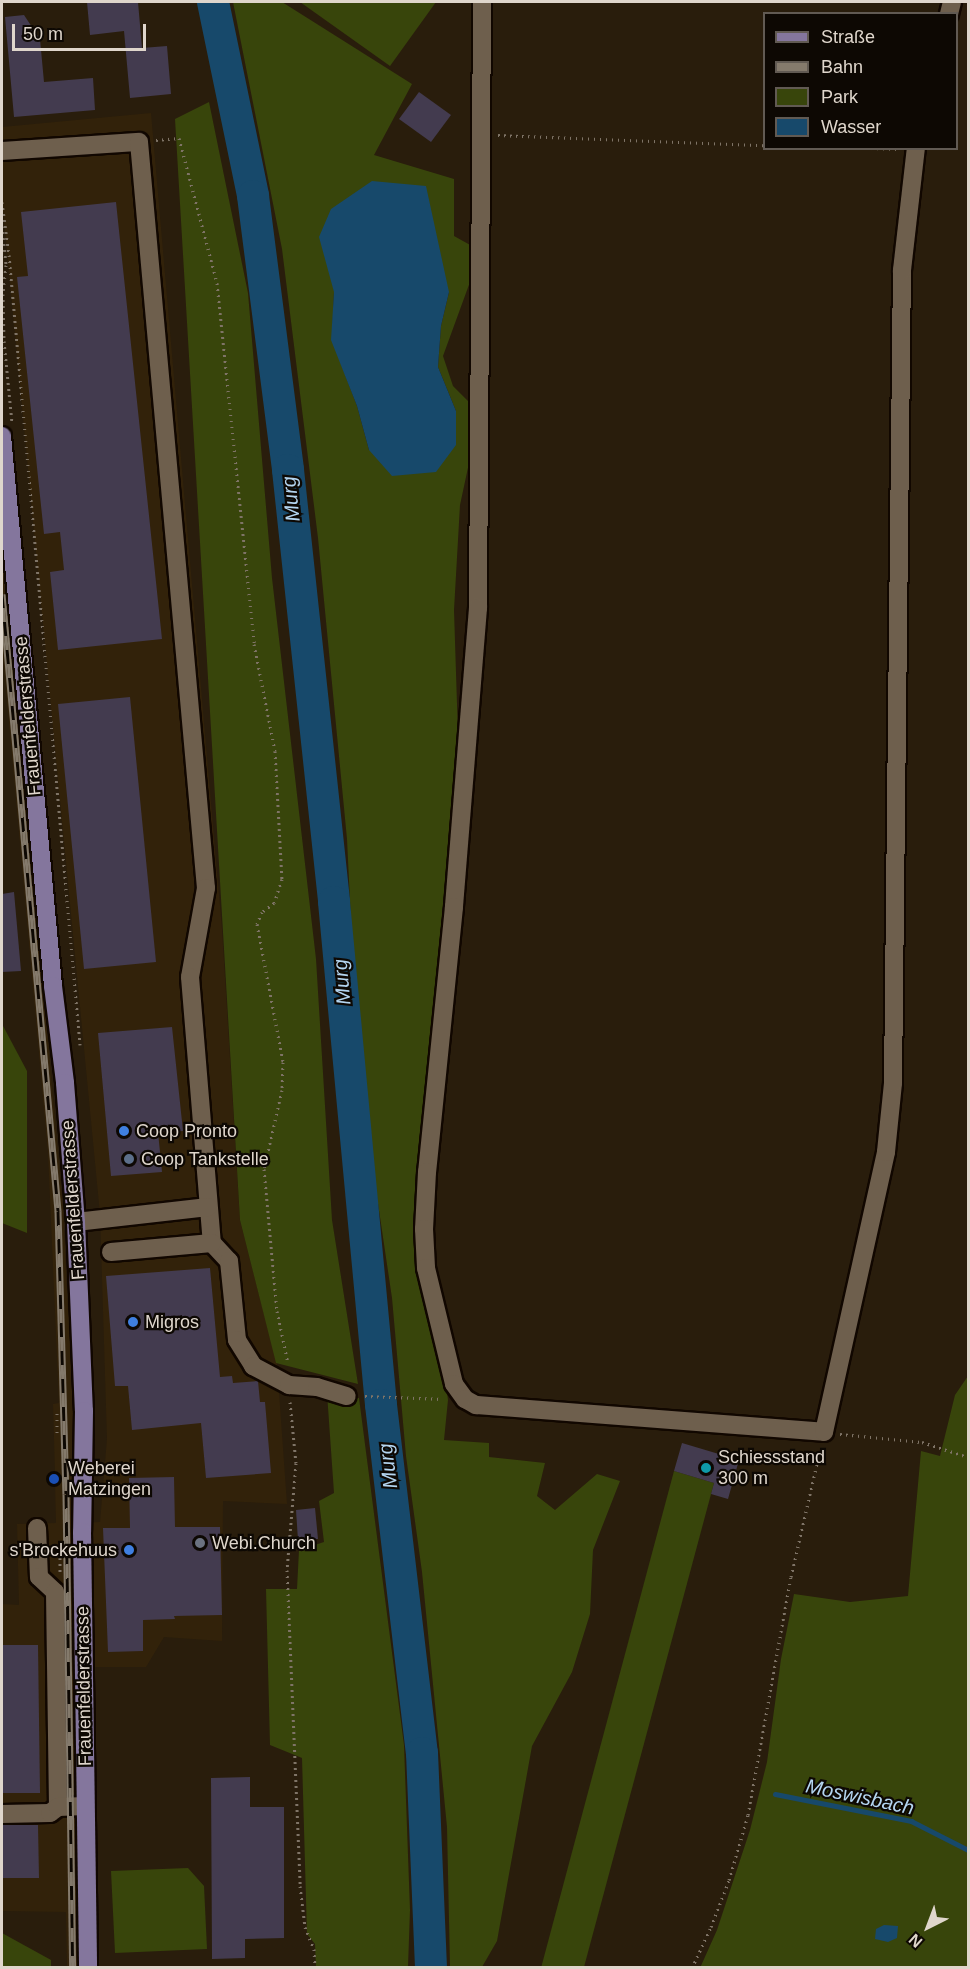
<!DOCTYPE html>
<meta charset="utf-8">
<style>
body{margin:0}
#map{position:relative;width:970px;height:1969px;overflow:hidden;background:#291d0c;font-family:Arial,sans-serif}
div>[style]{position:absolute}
.built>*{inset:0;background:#32220a}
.green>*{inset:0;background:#38450b}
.water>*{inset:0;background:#17496b}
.stream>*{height:5px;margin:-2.5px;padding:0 2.5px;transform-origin:2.5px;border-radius:2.5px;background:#17496b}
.river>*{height:32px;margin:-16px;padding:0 16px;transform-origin:16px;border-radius:16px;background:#17496b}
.building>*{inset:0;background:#433b4f}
.path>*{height:3px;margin-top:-1.5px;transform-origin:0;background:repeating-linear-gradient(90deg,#7f7467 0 1.5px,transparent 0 6px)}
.roads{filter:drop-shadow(2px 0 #110700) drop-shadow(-2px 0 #110700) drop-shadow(0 2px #110700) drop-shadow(0 -2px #110700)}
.minor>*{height:18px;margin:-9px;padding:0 9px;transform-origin:9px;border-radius:9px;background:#6e5f4d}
.major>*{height:18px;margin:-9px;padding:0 9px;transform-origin:9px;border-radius:9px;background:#84769d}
.rail>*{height:7px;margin-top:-3.5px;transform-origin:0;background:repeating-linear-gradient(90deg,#0d0803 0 14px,#847a6c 0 28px);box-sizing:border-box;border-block:2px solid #847a6c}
.dots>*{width:16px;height:16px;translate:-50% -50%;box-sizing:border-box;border:3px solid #0d0803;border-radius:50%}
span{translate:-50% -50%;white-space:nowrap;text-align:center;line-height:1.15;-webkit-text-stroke:4.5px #0d0803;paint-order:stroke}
.street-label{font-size:18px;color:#dfd6cc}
.poi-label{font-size:18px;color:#dfd6cc}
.left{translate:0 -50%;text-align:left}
.right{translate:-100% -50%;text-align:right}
.water-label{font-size:20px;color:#b4d5f0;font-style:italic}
.frame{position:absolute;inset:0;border:3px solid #dfd6cc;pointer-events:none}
.legend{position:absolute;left:763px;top:12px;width:195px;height:138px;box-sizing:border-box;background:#0d0803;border:2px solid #615a53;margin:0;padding:8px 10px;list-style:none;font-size:18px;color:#dfd6cc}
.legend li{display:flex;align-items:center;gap:12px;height:30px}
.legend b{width:30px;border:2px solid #615a53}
.north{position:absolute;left:898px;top:1897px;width:60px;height:60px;-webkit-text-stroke:4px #0d0803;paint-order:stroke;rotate:222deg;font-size:16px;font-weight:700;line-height:24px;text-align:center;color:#dfd6cc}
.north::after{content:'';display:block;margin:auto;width:21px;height:27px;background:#dfd6cc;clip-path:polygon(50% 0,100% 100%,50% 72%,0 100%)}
.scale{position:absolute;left:12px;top:24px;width:134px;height:27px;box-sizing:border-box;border:3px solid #dfd6cc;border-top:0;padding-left:8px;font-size:18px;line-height:21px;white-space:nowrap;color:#dfd6cc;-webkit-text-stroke:4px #0d0803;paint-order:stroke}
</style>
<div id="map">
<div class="built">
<div style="clip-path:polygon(151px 113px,222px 929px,240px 1220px,277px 1364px,287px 1504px,223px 1501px,222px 1641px,164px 1637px,146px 1667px,74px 1667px,78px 1967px,67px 1967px,66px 1912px,2px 1911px,2px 1604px,19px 1605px,17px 1524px,56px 1523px,55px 1483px,50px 1483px,50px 1473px,55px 1473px,53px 1404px,59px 1403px,48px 1153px,2px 644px,2px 529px,63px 1210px,73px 1412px,73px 1523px,100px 1522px,107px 1439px,100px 1214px,2px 199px,2px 127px)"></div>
</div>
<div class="green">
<div style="clip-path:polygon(evenodd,233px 2px,282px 2px,412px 84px,374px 155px,454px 179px,454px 236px,472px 246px,470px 282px,443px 356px,453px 386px,468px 401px,469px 463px,460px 505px,454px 610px,460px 798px,420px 1177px,448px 1400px,444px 1440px,489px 1443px,489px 1457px,545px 1463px,537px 1496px,555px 1510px,597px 1474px,620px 1481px,593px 1550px,590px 1614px,572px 1672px,532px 1746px,497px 1941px,482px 1967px,450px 1967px,447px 1827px,422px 1572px,406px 1456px,392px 1298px,372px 1163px,353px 964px,347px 839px,318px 538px,282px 249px,233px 2px,334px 292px,449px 292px,441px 326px,438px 367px,456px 411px,456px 445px,369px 450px,357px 406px,332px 340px,334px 292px)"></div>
<div style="clip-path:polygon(300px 2px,436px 2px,390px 66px)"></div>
<div style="clip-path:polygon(209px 102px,248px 293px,272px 578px,316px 959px,332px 1220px,358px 1384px,276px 1363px,240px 1220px,175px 119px)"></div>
<div style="clip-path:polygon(2px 1024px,27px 1071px,27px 1233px,2px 1223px)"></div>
<div style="clip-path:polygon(968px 1376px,968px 1967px,700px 1968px,717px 1930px,750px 1830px,767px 1762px,781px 1659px,794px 1594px,850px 1602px,908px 1596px,921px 1451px,940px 1456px,955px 1395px)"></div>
<div style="clip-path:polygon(327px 1393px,359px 1398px,404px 1745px,410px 1910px,408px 1967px,316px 1967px,315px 1944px,307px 1934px,302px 1758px,270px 1745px,266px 1589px,297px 1589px,299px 1550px,324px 1542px,319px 1501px,334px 1493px)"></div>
<div style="clip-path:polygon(674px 1471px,714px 1483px,584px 1967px,541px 1968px)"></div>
<div style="clip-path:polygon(188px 1868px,204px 1886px,207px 1949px,115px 1953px,111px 1871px)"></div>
<div style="clip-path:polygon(2px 1933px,51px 1960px,51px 1967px,2px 1967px)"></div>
</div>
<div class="water">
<div style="clip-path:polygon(372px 181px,426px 186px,449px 292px,441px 326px,438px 367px,456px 411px,456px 445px,436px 472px,392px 476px,369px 450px,357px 406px,331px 340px,334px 292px,319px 237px,331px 209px)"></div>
<div style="clip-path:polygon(884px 1925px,898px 1926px,897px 1938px,888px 1942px,875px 1939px,876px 1929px)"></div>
</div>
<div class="stream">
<div style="left:775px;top:1794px;width:139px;rotate:11.2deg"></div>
<div style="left:911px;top:1821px;width:64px;rotate:27deg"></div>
</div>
<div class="river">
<div style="left:213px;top:2px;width:198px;rotate:78.3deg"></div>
<div style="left:253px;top:196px;width:276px;rotate:82.7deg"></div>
<div style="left:288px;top:470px;width:434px;rotate:83.9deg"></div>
<div style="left:334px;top:902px;width:505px;rotate:84.66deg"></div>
<div style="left:381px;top:1405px;width:350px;rotate:83.3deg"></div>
<div style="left:422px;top:1753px;width:215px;rotate:87.6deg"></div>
</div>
<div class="building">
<div style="clip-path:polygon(87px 2px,138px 2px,142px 48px,167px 46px,171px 94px,130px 98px,124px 31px,90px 35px)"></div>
<div style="clip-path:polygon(24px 15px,40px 39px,44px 82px,93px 78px,95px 110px,14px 117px,5px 17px)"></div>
<div style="clip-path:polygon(419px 92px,451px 115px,431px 142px,399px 119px)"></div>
<div style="clip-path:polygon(116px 202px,162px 639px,58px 650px,50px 572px,64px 570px,60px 532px,44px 534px,17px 277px,28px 276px,21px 212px)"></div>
<div style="clip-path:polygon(130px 697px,156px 962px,84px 969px,58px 704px)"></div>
<div style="clip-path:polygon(14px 892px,21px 971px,2px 972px,2px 894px)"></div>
<div style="clip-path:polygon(172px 1027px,183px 1131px,158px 1132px,162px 1172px,111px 1176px,98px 1033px)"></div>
<div style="clip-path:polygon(210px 1268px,220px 1377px,232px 1376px,233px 1383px,258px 1381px,260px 1402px,265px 1402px,271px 1473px,206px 1478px,201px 1423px,132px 1430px,128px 1386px,115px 1386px,106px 1276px)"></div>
<div style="clip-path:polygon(682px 1443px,739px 1460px,728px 1499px,711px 1494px,714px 1483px,674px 1471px)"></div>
<div style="clip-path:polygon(174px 1477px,175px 1527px,220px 1527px,222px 1615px,174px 1616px,175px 1619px,143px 1620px,143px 1651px,108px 1652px,103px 1528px,130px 1528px,129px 1478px)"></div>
<div style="clip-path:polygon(315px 1508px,318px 1539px,298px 1540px,296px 1510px)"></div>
<div style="clip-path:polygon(2px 1645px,38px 1645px,40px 1793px,2px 1793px)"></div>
<div style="clip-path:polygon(250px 1777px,250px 1807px,284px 1807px,284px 1938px,245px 1939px,245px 1958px,212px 1959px,211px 1778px)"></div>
<div style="clip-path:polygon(2px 1825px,38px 1825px,39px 1878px,2px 1878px)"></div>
</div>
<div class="path">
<div style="left:498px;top:135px;width:266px;rotate:2.2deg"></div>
<div style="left:156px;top:140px;width:23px;rotate:-5deg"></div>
<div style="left:179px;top:138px;width:150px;rotate:75.3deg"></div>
<div style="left:217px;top:283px;width:363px;rotate:84.1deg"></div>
<div style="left:254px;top:644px;width:109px;rotate:78.9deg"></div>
<div style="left:275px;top:751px;width:128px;rotate:86.9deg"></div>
<div style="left:282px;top:879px;width:25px;rotate:108deg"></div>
<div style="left:274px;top:903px;width:15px;rotate:143deg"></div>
<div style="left:262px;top:912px;width:13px;rotate:113deg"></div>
<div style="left:257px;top:924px;width:140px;rotate:79.3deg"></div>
<div style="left:283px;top:1062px;width:28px;rotate:92deg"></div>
<div style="left:282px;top:1090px;width:81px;rotate:102.8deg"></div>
<div style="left:264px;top:1169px;width:143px;rotate:84.8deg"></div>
<div style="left:277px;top:1311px;width:53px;rotate:78.1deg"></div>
<div style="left:871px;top:148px;width:29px;rotate:2deg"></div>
<div style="left:2px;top:202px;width:53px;rotate:82.5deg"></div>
<div style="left:9px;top:255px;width:793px;rotate:84.86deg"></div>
<div style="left:2px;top:226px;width:39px;rotate:84deg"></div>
<div style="left:6px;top:265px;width:29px;rotate:96deg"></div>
<div style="left:3px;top:294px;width:47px;rotate:88.8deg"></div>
<div style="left:4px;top:341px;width:81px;rotate:84.4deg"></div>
<div style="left:365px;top:1396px;width:77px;rotate:2.2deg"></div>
<div style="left:290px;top:1402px;width:61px;rotate:84.4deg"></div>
<div style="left:296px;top:1463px;width:107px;rotate:94.8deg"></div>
<div style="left:287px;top:1570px;width:316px;rotate:87.6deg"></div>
<div style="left:300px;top:1886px;width:41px;rotate:83deg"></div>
<div style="left:305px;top:1927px;width:24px;rotate:68deg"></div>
<div style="left:314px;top:1949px;width:19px;rotate:87deg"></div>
<div style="left:57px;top:1413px;width:21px;rotate:90deg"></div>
<div style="left:840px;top:1434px;width:82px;rotate:5.6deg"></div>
<div style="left:922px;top:1442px;width:48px;rotate:18.1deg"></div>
<div style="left:60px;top:1546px;width:27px;rotate:90deg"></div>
<div style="left:692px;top:1968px;width:45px;rotate:-65.1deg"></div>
<div style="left:711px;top:1927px;width:50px;rotate:-69deg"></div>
<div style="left:729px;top:1880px;width:68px;rotate:-73.7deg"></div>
<div style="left:748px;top:1815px;width:242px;rotate:-79.8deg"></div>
<div style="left:791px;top:1577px;width:130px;rotate:-77.1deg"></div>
</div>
<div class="roads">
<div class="minor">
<div style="left:482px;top:2px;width:606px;rotate:90.38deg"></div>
<div style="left:478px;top:608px;width:300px;rotate:94.6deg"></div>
<div style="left:454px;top:907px;width:266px;rotate:95.8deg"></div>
<div style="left:427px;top:1172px;width:57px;rotate:93deg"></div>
<div style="left:424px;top:1229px;width:39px;rotate:87deg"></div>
<div style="left:426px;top:1268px;width:119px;rotate:76.4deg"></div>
<div style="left:454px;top:1384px;width:19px;rotate:54deg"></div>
<div style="left:465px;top:1399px;width:13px;rotate:29deg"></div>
<div style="left:476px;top:1405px;width:349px;rotate:4.4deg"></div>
<div style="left:824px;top:1432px;width:287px;rotate:-77.5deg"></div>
<div style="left:886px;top:1152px;width:69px;rotate:-84.2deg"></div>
<div style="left:893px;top:1083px;width:813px;rotate:-89.37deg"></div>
<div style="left:902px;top:270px;width:123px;rotate:-83.5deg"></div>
<div style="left:949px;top:14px;width:12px;rotate:-76deg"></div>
<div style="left:2px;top:151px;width:137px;rotate:-3.8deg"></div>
<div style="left:139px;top:142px;width:749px;rotate:84.87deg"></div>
<div style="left:206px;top:888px;width:90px;rotate:100.2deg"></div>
<div style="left:190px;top:977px;width:267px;rotate:85.3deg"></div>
<div style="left:212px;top:1243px;width:25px;rotate:47deg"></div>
<div style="left:229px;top:1261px;width:79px;rotate:84.2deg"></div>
<div style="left:237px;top:1340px;width:31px;rotate:58deg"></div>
<div style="left:253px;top:1366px;width:41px;rotate:27.8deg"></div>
<div style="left:289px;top:1385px;width:28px;rotate:4deg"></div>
<div style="left:317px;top:1387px;width:31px;rotate:17deg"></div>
<div style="left:76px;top:1222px;width:133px;rotate:-6.5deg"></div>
<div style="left:111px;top:1252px;width:101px;rotate:-5.1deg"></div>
<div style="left:37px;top:1528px;width:49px;rotate:87.7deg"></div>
<div style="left:39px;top:1577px;width:22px;rotate:43deg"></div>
<div style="left:55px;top:1592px;width:215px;rotate:89.2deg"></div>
<div style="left:2px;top:1814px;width:48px;rotate:-1.2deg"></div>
<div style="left:50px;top:1813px;width:10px;rotate:-37deg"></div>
<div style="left:58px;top:1807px;width:27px;rotate:-2deg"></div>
</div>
<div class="major">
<div style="left:2px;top:436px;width:552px;rotate:84.7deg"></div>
<div style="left:53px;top:986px;width:98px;rotate:82.9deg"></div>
<div style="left:65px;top:1083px;width:139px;rotate:85.5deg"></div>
<div style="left:76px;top:1222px;width:189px;rotate:87.6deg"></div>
<div style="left:84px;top:1411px;width:121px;rotate:90.9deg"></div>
<div style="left:82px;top:1532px;width:436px;rotate:89.2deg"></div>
</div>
</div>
<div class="rail">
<div style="left:2px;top:594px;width:620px;rotate:84.81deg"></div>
<div style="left:58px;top:1211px;width:283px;rotate:88.4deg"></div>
<div style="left:66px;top:1494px;width:474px;rotate:89.2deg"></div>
</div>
<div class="dots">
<div style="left:124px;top:1131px;background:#3f7fe0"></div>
<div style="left:129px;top:1159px;background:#5c6f8a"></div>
<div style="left:133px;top:1322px;background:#3f7fe0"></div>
<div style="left:706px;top:1468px;background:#0f9aa8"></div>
<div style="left:54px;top:1479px;background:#1a4fb4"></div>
<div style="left:200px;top:1543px;background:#6b7280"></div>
<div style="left:129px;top:1550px;background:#3f7fe0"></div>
</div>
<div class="street-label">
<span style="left:28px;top:716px;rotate:-95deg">Frauenfelderstrasse</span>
<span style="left:73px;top:1200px;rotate:-94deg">Frauenfelderstrasse</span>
<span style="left:84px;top:1686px;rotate:-91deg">Frauenfelderstrasse</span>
</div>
<div class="poi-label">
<span class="left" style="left:136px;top:1131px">Coop Pronto</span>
<span class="left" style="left:141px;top:1159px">Coop Tankstelle</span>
<span class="left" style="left:145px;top:1322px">Migros</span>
<span class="left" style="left:718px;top:1468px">Schiessstand<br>300 m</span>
<span class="left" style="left:68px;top:1479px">Weberei<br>Matzingen</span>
<span class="left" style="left:212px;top:1543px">Webi.Church</span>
<span class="right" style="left:117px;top:1550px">s'Brockehuus</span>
</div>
<div class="water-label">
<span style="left:291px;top:499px;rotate:-96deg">Murg</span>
<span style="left:342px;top:982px;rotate:-95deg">Murg</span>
<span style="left:388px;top:1466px;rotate:-97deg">Murg</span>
<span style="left:860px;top:1797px;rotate:12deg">Moswisbach</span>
</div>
<div class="frame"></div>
<ul class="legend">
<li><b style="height:8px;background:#84769d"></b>Straße</li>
<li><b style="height:8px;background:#847a6c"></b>Bahn</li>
<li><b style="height:16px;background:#38450b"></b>Park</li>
<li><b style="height:16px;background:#17496b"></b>Wasser</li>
</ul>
<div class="north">N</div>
<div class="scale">50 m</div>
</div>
